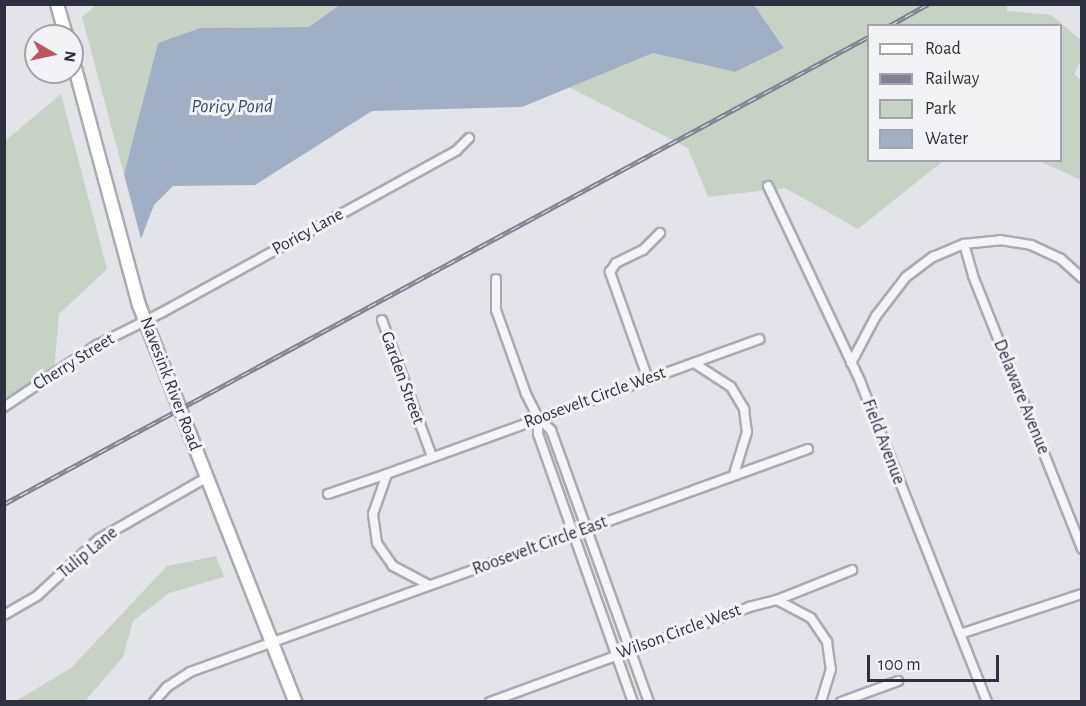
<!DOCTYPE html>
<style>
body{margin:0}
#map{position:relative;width:1086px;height:706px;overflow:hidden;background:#e2e4e9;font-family:"Alegreya Sans",sans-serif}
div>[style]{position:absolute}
.green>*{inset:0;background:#c6d2c4}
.water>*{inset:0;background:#a1afc4}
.roads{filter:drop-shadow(2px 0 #a8abb3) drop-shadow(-2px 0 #a8abb3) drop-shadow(0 2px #a8abb3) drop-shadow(0 -2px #a8abb3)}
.minor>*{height:8px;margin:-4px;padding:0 4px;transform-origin:4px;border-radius:4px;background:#f4f5f7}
.secondary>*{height:12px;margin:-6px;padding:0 6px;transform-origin:6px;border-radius:6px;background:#fff}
.rail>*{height:5px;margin-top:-2.5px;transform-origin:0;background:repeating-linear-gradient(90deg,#f1f3f6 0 9px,#7d8390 0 18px);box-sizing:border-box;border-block:2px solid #7d8390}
span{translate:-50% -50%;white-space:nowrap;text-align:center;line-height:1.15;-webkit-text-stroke:6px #f1f3f6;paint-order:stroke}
.street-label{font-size:18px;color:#2c313f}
.water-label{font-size:20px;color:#3b4d6e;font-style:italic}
.frame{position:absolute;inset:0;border:6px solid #2c313f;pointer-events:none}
.legend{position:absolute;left:867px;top:24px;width:195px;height:138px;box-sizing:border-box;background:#f1f3f6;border:2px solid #a2a5ad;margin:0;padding:8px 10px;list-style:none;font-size:18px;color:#2c313f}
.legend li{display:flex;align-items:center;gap:12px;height:30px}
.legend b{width:30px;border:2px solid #a2a5ad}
.north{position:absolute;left:24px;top:24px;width:60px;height:60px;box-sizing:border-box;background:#f1f3f6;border:2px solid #a2a5ad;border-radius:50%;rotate:99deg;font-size:16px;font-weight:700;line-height:24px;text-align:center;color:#2c313f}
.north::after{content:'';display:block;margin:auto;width:21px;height:27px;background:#bf565c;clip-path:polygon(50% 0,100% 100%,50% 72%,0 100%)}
.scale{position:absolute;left:867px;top:655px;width:132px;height:27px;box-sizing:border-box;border:3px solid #2c313f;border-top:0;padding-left:8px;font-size:18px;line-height:21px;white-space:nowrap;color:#2c313f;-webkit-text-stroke:4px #f1f3f6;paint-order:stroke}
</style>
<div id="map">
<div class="green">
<div style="clip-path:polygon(96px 5px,341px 5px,309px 27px,200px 28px,158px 43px,124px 174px,82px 17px)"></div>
<div style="clip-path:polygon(754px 5px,1007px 5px,1007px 11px,1051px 15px,1081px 40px,1081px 60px,1074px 74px,1081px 80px,1081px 180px,1039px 161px,1060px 160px,1060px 26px,868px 26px,868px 160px,943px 161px,858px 229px,785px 188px,708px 197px,688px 148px,569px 87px,653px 53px,735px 72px,784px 47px)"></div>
<div style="clip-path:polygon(61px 94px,107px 269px,59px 314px,54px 371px,5px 412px,5px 141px)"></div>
<div style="clip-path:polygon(216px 556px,224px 577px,169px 593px,133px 621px,123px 657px,85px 701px,16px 701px,71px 668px,167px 566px)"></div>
</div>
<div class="water">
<div style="clip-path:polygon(341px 4px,754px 5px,784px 48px,735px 72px,653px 53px,522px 107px,372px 111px,255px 185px,173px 186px,154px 205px,141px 239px,124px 174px,158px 43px,200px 28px,309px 27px)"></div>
</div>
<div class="roads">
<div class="minor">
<div style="left:768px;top:186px;width:216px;rotate:64.7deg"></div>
<div style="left:860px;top:381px;width:345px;rotate:68.4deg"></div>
<div style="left:964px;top:244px;width:33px;rotate:74deg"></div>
<div style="left:973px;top:276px;width:294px;rotate:68.2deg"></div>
<div style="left:496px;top:279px;width:31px;rotate:90deg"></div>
<div style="left:496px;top:310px;width:89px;rotate:70.3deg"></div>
<div style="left:526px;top:394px;width:27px;rotate:63deg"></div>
<div style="left:538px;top:418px;width:16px;rotate:90deg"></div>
<div style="left:538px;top:434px;width:284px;rotate:70.5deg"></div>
<div style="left:382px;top:320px;width:146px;rotate:69.9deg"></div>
<div style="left:694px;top:363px;width:44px;rotate:33deg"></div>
<div style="left:731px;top:387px;width:26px;rotate:59deg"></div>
<div style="left:744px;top:409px;width:23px;rotate:83deg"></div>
<div style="left:747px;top:432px;width:44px;rotate:107.2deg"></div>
<div style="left:851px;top:363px;width:53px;rotate:-62deg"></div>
<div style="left:876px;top:316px;width:49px;rotate:-52.4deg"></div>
<div style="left:906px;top:277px;width:34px;rotate:-37deg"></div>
<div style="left:933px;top:257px;width:34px;rotate:-23deg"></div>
<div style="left:964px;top:244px;width:36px;rotate:-6deg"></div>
<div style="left:1000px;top:240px;width:31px;rotate:9deg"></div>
<div style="left:1031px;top:245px;width:33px;rotate:25deg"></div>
<div style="left:1061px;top:259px;width:28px;rotate:42deg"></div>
<div style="left:648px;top:379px;width:114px;rotate:-109.6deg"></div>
<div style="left:610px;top:272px;width:11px;rotate:-56deg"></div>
<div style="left:616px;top:263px;width:30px;rotate:-26deg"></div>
<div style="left:643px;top:250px;width:24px;rotate:-45deg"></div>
<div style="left:4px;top:407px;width:112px;rotate:-33.7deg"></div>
<div style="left:97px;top:345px;width:72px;rotate:-26.6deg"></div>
<div style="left:161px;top:313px;width:338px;rotate:-28.8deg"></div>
<div style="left:457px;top:150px;width:17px;rotate:-45deg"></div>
<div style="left:538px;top:418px;width:18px;rotate:43deg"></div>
<div style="left:551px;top:430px;width:289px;rotate:70.2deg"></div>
<div style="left:328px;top:494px;width:62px;rotate:-18.7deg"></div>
<div style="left:429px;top:585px;width:41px;rotate:-152.2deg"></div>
<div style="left:393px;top:566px;width:28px;rotate:-125deg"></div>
<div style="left:377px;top:543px;width:29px;rotate:-98deg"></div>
<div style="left:373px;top:514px;width:42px;rotate:-70.7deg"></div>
<div style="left:387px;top:474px;width:396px;rotate:-19.9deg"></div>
<div style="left:777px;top:600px;width:38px;rotate:28deg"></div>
<div style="left:811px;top:618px;width:29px;rotate:56deg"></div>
<div style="left:827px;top:642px;width:27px;rotate:82deg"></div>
<div style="left:831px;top:669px;width:34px;rotate:107deg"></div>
<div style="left:4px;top:615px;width:39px;rotate:-30deg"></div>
<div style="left:38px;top:595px;width:83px;rotate:-42.6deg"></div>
<div style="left:99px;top:539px;width:123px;rotate:-29.7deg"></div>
<div style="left:960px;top:634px;width:128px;rotate:-18.2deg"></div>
<div style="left:154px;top:702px;width:20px;rotate:-49deg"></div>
<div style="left:167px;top:687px;width:27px;rotate:-33deg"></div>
<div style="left:190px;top:672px;width:657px;rotate:-19.84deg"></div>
<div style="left:490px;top:702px;width:276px;rotate:-20.1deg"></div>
<div style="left:749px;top:607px;width:29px;rotate:-14deg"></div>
<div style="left:777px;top:600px;width:81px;rotate:-21.8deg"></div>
<div style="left:841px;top:702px;width:61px;rotate:-20.2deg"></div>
</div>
<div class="secondary">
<div style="left:57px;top:4px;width:33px;rotate:74deg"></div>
<div style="left:72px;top:57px;width:257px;rotate:74.9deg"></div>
<div style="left:139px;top:305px;width:427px;rotate:68.5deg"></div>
</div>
</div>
<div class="rail">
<div style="left:889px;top:26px;width:45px;rotate:-29.4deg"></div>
<div style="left:4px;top:504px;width:982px;rotate:-28.39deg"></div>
</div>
<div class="street-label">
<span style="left:308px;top:232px;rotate:-29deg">Poricy Lane</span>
<span style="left:74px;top:362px;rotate:-32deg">Cherry Street</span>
<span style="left:402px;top:378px;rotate:70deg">Garden Street</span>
<span style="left:170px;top:384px;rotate:69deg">Navesink River Road</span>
<span style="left:1021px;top:397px;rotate:68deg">Delaware Avenue</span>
<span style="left:595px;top:398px;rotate:-20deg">Roosevelt Circle West</span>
<span style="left:883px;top:442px;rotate:69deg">Field Avenue</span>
<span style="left:540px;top:546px;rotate:-20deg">Roosevelt Circle East</span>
<span style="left:88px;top:553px;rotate:-39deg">Tulip Lane</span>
<span style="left:679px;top:632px;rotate:-20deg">Wilson Circle West</span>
</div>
<div class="water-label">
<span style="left:232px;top:106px">Poricy Pond</span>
</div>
<div class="frame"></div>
<ul class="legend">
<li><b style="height:8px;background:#fff"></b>Road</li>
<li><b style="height:8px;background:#7d8390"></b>Railway</li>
<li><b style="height:16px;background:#c6d2c4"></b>Park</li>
<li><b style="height:16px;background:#a1afc4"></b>Water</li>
</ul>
<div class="north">N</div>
<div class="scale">100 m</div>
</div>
